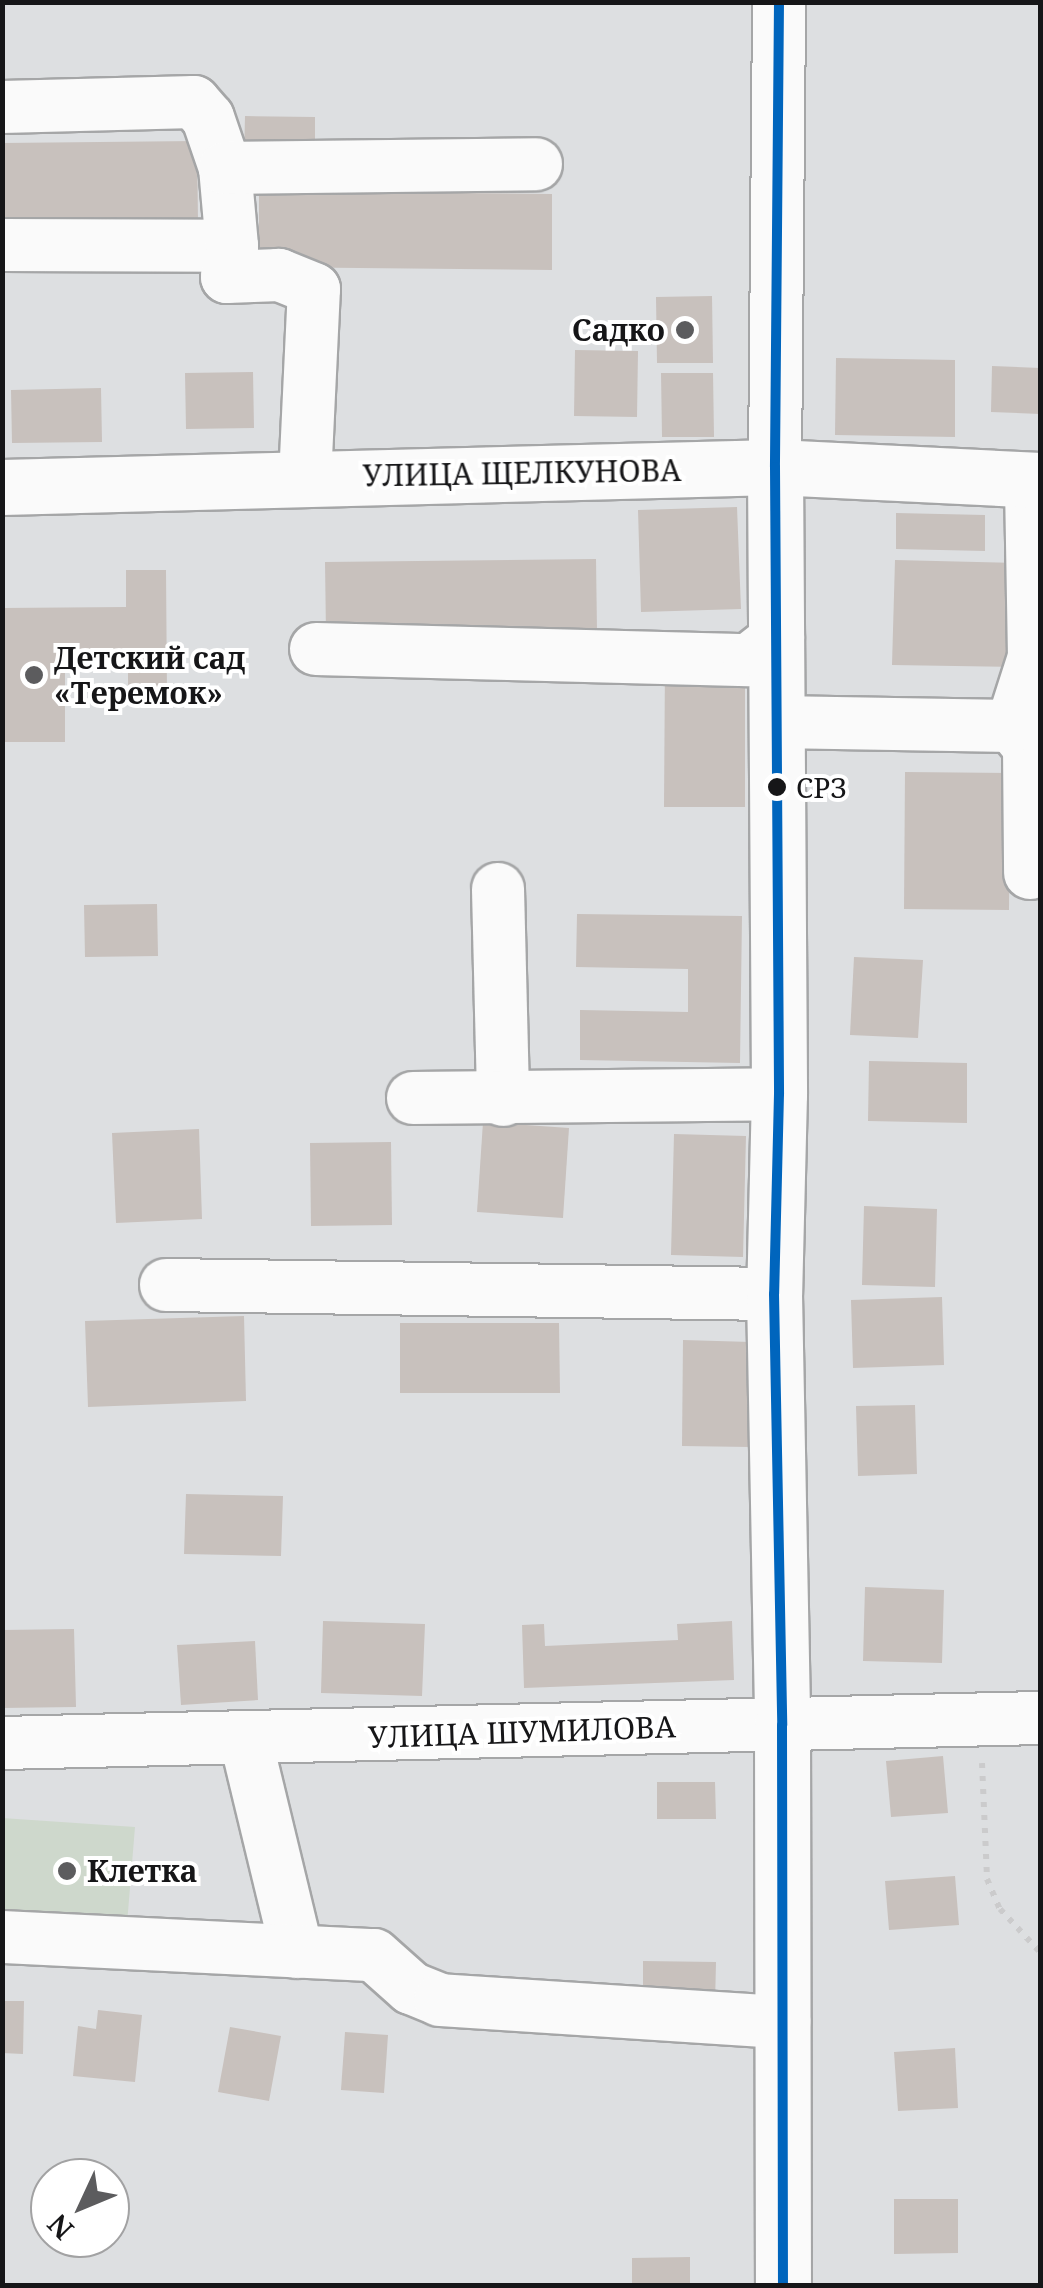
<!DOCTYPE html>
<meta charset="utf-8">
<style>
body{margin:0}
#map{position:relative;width:1043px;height:2288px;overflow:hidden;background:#dddfe1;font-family:"Noto Serif",serif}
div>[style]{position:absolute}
.green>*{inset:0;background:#ced8cc}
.building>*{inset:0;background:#c8c1bd}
.path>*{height:6px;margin-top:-3px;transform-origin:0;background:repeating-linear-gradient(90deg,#cbcbcc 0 5px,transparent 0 13px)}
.roads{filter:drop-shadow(2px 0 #a5a6a7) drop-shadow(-2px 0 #a5a6a7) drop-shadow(0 2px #a5a6a7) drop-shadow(0 -2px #a5a6a7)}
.minor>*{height:52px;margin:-26px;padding:0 26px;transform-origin:26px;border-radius:26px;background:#fafafa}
.major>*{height:55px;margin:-27.5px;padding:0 27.5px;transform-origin:27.5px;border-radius:27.5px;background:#fafafa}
.bus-1>*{height:10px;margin:-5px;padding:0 5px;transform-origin:5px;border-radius:5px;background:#0065bd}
.dots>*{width:28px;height:28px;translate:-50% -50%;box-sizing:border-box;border:5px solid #fff;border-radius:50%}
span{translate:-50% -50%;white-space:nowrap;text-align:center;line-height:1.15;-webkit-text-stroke:8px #fff;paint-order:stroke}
.bus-label{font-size:28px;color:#161618}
.left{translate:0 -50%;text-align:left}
.poi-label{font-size:30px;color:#161618;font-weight:700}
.right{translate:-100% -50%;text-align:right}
.street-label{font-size:30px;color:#161618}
.frame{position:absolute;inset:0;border:5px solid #161618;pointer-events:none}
.north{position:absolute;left:30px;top:2158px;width:100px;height:100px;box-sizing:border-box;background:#fff;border:2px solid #a2a2a3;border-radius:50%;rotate:226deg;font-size:28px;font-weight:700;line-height:40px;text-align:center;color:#161618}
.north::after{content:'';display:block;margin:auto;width:35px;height:45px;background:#5c5c5e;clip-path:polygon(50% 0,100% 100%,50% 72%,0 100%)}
</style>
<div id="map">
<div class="green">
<div style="clip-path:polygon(2px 1818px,135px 1827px,127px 1924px,3px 1915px)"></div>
</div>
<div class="building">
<div style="clip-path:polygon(245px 116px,315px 117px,315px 160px,244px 159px)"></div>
<div style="clip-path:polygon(197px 141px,198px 222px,2px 224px,2px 143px)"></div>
<div style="clip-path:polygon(259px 191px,552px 194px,552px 270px,259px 267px)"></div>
<div style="clip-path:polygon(712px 296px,713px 363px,657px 363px,656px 297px)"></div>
<div style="clip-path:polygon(575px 350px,638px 351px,637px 417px,574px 416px)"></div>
<div style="clip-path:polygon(836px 358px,955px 360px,955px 437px,835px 435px)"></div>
<div style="clip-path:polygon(992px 366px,1040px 368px,1040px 414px,991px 412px)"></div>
<div style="clip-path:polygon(253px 372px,254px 428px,186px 429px,185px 373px)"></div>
<div style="clip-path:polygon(661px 373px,713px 373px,714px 437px,662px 437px)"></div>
<div style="clip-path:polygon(101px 388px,102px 442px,12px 443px,11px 390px)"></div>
<div style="clip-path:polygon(737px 507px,741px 609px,641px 612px,638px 510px)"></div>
<div style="clip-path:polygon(896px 513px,985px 515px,985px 551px,896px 549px)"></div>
<div style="clip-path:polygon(596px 559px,597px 631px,326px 634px,325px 562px)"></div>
<div style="clip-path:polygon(895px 560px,1020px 563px,1018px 667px,892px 665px)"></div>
<div style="clip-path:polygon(126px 570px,166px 570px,167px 695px,128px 695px,128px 655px,65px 655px,65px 742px,3px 742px,3px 608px,126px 607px)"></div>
<div style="clip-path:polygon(665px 662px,745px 663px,745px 807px,664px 807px)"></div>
<div style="clip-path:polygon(905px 772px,1010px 773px,1009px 910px,904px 909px)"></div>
<div style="clip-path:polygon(157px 904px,158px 956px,85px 957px,84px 905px)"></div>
<div style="clip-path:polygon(577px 914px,742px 916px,740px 1063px,580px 1060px,580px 1010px,688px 1012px,688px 969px,576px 967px)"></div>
<div style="clip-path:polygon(854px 957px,923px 960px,918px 1038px,850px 1035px)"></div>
<div style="clip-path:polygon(869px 1061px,967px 1063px,967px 1123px,868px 1121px)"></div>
<div style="clip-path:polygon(483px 1122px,569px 1128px,563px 1218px,477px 1212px)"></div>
<div style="clip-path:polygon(199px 1129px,202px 1219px,116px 1223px,112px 1133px)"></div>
<div style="clip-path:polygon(674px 1134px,746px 1136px,743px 1257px,671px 1255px)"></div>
<div style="clip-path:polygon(391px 1142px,392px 1225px,311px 1226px,310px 1143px)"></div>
<div style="clip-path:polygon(864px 1206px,937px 1209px,935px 1287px,862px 1285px)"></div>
<div style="clip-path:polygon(942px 1297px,944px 1365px,853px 1368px,851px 1300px)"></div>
<div style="clip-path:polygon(244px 1316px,246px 1401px,88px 1407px,85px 1321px)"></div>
<div style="clip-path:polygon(400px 1323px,559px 1323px,560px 1393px,400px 1393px)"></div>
<div style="clip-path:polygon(683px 1340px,751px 1342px,750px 1447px,682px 1446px)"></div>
<div style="clip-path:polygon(915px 1405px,917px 1474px,858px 1476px,856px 1406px)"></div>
<div style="clip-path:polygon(186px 1494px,283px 1496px,281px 1556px,184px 1554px)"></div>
<div style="clip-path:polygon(865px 1587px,944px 1590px,942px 1663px,863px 1661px)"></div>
<div style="clip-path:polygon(323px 1621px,425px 1624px,422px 1696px,321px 1693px)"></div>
<div style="clip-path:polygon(732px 1621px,734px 1680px,524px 1688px,522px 1625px,544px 1624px,545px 1646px,678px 1640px,677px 1624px)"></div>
<div style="clip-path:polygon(74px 1629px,76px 1707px,2px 1708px,2px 1630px)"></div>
<div style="clip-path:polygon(255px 1641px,258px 1700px,181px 1705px,177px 1645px)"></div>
<div style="clip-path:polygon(943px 1756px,948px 1813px,891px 1817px,886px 1761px)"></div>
<div style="clip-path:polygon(657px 1782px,715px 1782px,716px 1819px,657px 1819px)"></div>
<div style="clip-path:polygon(955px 1876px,959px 1925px,889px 1930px,885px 1881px)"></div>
<div style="clip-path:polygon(643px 1961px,716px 1962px,715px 2005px,643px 2004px)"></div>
<div style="clip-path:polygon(2px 2001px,24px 2001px,23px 2054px,2px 2053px)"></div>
<div style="clip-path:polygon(98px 2010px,142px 2015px,135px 2082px,73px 2076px,78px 2026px,96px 2029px)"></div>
<div style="clip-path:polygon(230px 2027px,281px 2036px,269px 2101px,218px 2092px)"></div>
<div style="clip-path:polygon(345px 2032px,388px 2035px,384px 2093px,341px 2090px)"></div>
<div style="clip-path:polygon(955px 2048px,958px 2108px,898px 2111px,894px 2052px)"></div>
<div style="clip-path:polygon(894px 2199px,958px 2199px,958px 2253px,894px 2254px)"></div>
<div style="clip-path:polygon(690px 2257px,690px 2286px,632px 2286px,632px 2258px)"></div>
</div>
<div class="path">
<div style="left:982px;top:1763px;width:116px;rotate:87.5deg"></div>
<div style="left:987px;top:1879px;width:33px;rotate:67deg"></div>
<div style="left:1000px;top:1909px;width:59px;rotate:47.1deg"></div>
</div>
<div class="roads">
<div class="minor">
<div style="left:2px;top:107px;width:192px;rotate:-1.5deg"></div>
<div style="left:194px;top:102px;width:21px;rotate:49deg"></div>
<div style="left:208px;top:118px;width:53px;rotate:71.2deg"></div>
<div style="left:2px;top:245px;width:230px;rotate:0.2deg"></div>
<div style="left:775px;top:467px;width:465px;rotate:-89.5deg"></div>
<div style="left:305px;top:479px;width:190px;rotate:-87.3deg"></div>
<div style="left:314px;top:289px;width:38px;rotate:-158deg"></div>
<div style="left:279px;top:275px;width:52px;rotate:177.8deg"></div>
<div style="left:227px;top:277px;width:31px;rotate:-81deg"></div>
<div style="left:232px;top:246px;width:78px;rotate:-95.1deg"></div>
<div style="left:225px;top:168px;width:311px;rotate:-0.7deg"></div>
<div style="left:316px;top:649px;width:433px;rotate:1.5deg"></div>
<div style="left:749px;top:660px;width:37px;rotate:-38deg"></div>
<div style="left:776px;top:722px;width:236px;rotate:1deg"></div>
<div style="left:1012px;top:726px;width:27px;rotate:51deg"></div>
<div style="left:1029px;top:747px;width:126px;rotate:89.5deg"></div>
<div style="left:1012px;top:726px;width:72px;rotate:-72.3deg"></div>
<div style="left:1034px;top:657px;width:177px;rotate:-91deg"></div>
<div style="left:498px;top:889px;width:211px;rotate:88.6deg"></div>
<div style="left:413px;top:1098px;width:366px;rotate:-0.6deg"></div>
<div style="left:166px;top:1285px;width:608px;rotate:0.85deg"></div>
<div style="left:246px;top:1741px;width:217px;rotate:76.4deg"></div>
<div style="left:2px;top:1743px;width:1038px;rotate:-1.38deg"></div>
<div style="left:2px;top:1937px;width:372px;rotate:2.8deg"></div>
<div style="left:374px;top:1955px;width:50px;rotate:41.7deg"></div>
<div style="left:411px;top:1988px;width:31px;rotate:22deg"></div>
<div style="left:440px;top:2000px;width:345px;rotate:3.7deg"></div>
</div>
<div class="major">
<div style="left:775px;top:467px;width:627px;rotate:89.63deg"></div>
<div style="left:779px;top:1094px;width:200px;rotate:91.4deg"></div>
<div style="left:774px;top:1294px;width:431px;rotate:88.9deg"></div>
<div style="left:782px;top:1725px;width:561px;rotate:89.9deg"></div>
<div style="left:2px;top:487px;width:773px;rotate:-1.48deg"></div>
<div style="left:775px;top:467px;width:265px;rotate:2.8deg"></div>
</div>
</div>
<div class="bus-1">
<div style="left:779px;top:2px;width:465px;rotate:90.5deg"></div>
<div style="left:775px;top:467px;width:627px;rotate:89.63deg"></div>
<div style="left:779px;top:1094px;width:200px;rotate:91.4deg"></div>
<div style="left:774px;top:1294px;width:431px;rotate:88.9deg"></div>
<div style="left:782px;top:1725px;width:561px;rotate:89.9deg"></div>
</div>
<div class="dots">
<div style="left:685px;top:330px;background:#5c5c5e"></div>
<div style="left:34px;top:675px;background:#5c5c5e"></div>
<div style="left:777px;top:787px;background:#161618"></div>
<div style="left:67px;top:1871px;background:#5c5c5e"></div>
</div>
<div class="bus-label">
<span class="left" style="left:796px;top:787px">СРЗ</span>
</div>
<div class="poi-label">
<span class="right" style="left:665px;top:330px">Садко</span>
<span class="left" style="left:54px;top:675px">Детский сад<br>«Теремок»</span>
<span class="left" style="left:87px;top:1871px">Клетка</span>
</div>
<div class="street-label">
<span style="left:522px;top:473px;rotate:-1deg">УЛИЦА ЩЕЛКУНОВА</span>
<span style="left:522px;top:1732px;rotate:-2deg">УЛИЦА ШУМИЛОВА</span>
</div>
<div class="frame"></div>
<div class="north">N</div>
</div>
